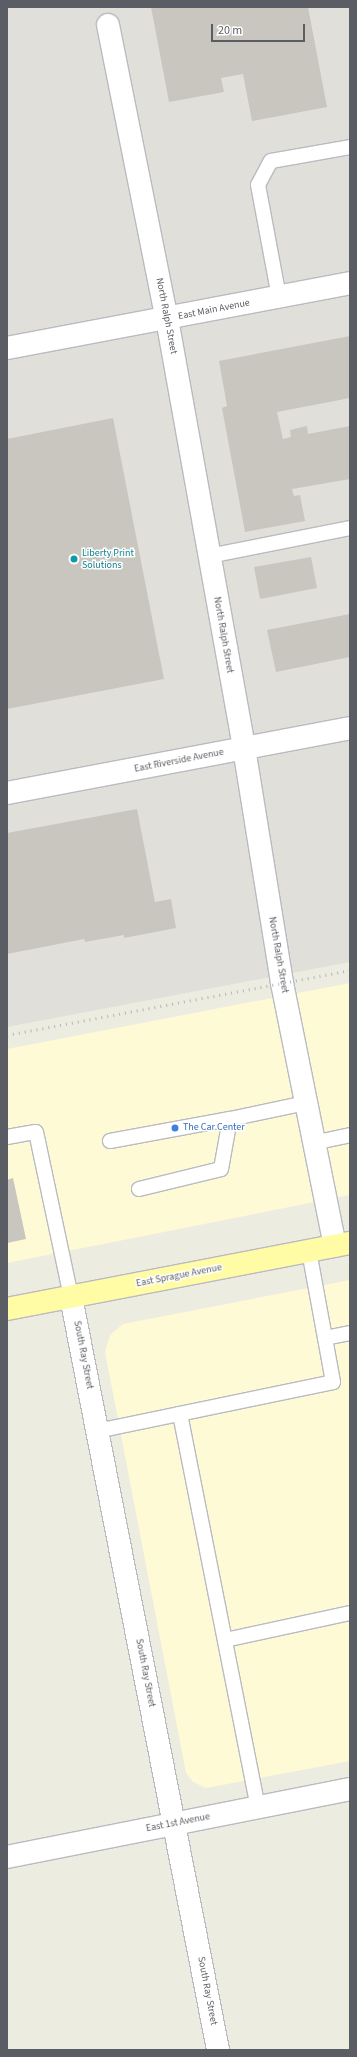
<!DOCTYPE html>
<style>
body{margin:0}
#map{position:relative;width:357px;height:2057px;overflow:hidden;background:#edece1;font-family:"Source Sans 3",sans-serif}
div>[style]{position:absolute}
.commercial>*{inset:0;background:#fefad5}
.industrial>*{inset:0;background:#e1dfd9}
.building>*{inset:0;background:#c8c6bf}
.roads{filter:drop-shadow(1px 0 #b9bbc1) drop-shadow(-1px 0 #b9bbc1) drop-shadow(0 1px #b9bbc1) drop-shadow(0 -1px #b9bbc1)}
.lane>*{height:14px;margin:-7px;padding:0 7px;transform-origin:7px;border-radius:7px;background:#fff}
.street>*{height:22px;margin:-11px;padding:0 11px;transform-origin:11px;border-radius:11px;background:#fff}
.primary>*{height:22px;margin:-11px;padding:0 11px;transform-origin:11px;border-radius:11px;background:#fffca5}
.rail>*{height:3px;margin-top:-1.5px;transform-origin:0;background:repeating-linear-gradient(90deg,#b5b6b6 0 1px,transparent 0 6px)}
.dots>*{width:11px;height:11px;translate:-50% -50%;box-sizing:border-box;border:2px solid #fff;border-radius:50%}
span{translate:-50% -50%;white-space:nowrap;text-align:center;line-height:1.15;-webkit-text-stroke:3px #fff;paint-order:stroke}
.street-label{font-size:10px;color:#5a5d63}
.culture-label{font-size:10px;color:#0d838f}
.left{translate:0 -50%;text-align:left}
.shop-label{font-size:10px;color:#366cbe}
.frame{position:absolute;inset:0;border:8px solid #5a5d63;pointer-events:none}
.scale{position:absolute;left:211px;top:24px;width:94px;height:18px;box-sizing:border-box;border:2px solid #5a5d63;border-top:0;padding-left:5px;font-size:12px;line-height:14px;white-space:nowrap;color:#5a5d63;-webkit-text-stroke:3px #fff;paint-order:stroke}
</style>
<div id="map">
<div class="commercial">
<div style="clip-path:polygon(350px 983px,350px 1195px,7px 1263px,7px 1049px)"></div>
<div style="clip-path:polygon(350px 1280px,350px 1761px,206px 1788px,193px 1782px,186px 1773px,105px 1352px,110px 1335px,123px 1324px)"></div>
</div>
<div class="industrial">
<div style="clip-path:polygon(7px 7px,350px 7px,350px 962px,7px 1027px)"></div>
</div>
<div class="building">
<div style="clip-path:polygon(151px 7px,308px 7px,327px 107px,252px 121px,243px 74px,221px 78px,224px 92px,169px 102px)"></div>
<div style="clip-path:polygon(350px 336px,350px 398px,277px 412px,283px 439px,291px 437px,290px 430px,307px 426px,308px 434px,350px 426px,350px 479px,292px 489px,294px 496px,300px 495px,305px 521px,245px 532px,222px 408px,227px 406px,219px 361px)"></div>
<div style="clip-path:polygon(113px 418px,164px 679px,7px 709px,7px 439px)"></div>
<div style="clip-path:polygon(311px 557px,317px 588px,260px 599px,254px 567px)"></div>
<div style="clip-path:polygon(350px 614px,350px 657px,276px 672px,267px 630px)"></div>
<div style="clip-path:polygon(137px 809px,155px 902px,171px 899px,176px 928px,124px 938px,124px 935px,85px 942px,84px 939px,7px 954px,7px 833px)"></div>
<div style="clip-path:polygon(13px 1178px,26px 1239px,7px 1243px,7px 1180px)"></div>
</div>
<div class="roads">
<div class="lane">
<div style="left:279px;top:297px;width:114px;rotate:-100.6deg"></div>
<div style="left:258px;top:185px;width:27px;rotate:-62deg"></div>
<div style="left:271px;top:161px;width:80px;rotate:-10deg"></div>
<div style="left:209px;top:556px;width:144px;rotate:-11.2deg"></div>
<div style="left:7px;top:1137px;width:29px;rotate:-10deg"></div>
<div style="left:36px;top:1132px;width:169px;rotate:78deg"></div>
<div style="left:110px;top:1141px;width:122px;rotate:-10.4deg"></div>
<div style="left:313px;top:1143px;width:38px;rotate:-12deg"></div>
<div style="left:139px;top:1189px;width:84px;rotate:-13.7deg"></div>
<div style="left:221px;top:1169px;width:51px;rotate:-79.8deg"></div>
<div style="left:230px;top:1119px;width:78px;rotate:-11.9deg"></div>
<div style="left:309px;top:1251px;width:88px;rotate:79.6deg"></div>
<div style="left:325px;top:1338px;width:25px;rotate:-11deg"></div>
<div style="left:180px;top:1414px;width:402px;rotate:78.8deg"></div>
<div style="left:97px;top:1431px;width:241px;rotate:-11.7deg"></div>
<div style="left:333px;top:1382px;width:45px;rotate:-100.3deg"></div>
<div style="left:225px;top:1640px;width:128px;rotate:-12.2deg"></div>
</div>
<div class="street">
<div style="left:108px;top:25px;width:300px;rotate:78.7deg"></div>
<div style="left:167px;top:319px;width:436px;rotate:79.8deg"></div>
<div style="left:244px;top:748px;width:238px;rotate:80.8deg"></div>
<div style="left:282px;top:983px;width:268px;rotate:78.6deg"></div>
<div style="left:7px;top:348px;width:349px;rotate:-10.7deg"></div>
<div style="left:7px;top:793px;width:349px;rotate:-10.7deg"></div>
<div style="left:71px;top:1297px;width:767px;rotate:78.95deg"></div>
<div style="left:7px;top:1857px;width:350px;rotate:-11.2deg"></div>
</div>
<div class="primary">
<div style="left:7px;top:1309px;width:349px;rotate:-10.9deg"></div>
</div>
</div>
<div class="rail">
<div style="left:7px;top:1035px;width:349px;rotate:-10.7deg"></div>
</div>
<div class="dots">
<div style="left:74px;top:559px;background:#0f9aa8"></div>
<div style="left:175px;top:1128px;background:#3f7fe0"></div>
</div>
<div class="street-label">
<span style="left:214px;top:310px;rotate:-11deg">East Main Avenue</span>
<span style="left:166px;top:316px;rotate:79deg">North Ralph Street</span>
<span style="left:223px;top:635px;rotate:80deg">North Ralph Street</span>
<span style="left:179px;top:761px;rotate:-11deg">East Riverside Avenue</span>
<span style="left:278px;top:955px;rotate:80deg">North Ralph Street</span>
<span style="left:179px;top:1276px;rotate:-11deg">East Sprague Avenue</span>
<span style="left:83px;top:1355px;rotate:79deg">South Ray Street</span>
<span style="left:145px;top:1673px;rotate:79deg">South Ray Street</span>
<span style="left:178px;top:1823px;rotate:-11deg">East 1st Avenue</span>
<span style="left:207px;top:1991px;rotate:79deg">South Ray Street</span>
</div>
<div class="culture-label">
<span class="left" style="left:82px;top:559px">Liberty Print<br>Solutions</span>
</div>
<div class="shop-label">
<span class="left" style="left:183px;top:1128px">The Car Center</span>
</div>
<div class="frame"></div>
<div class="scale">20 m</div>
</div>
